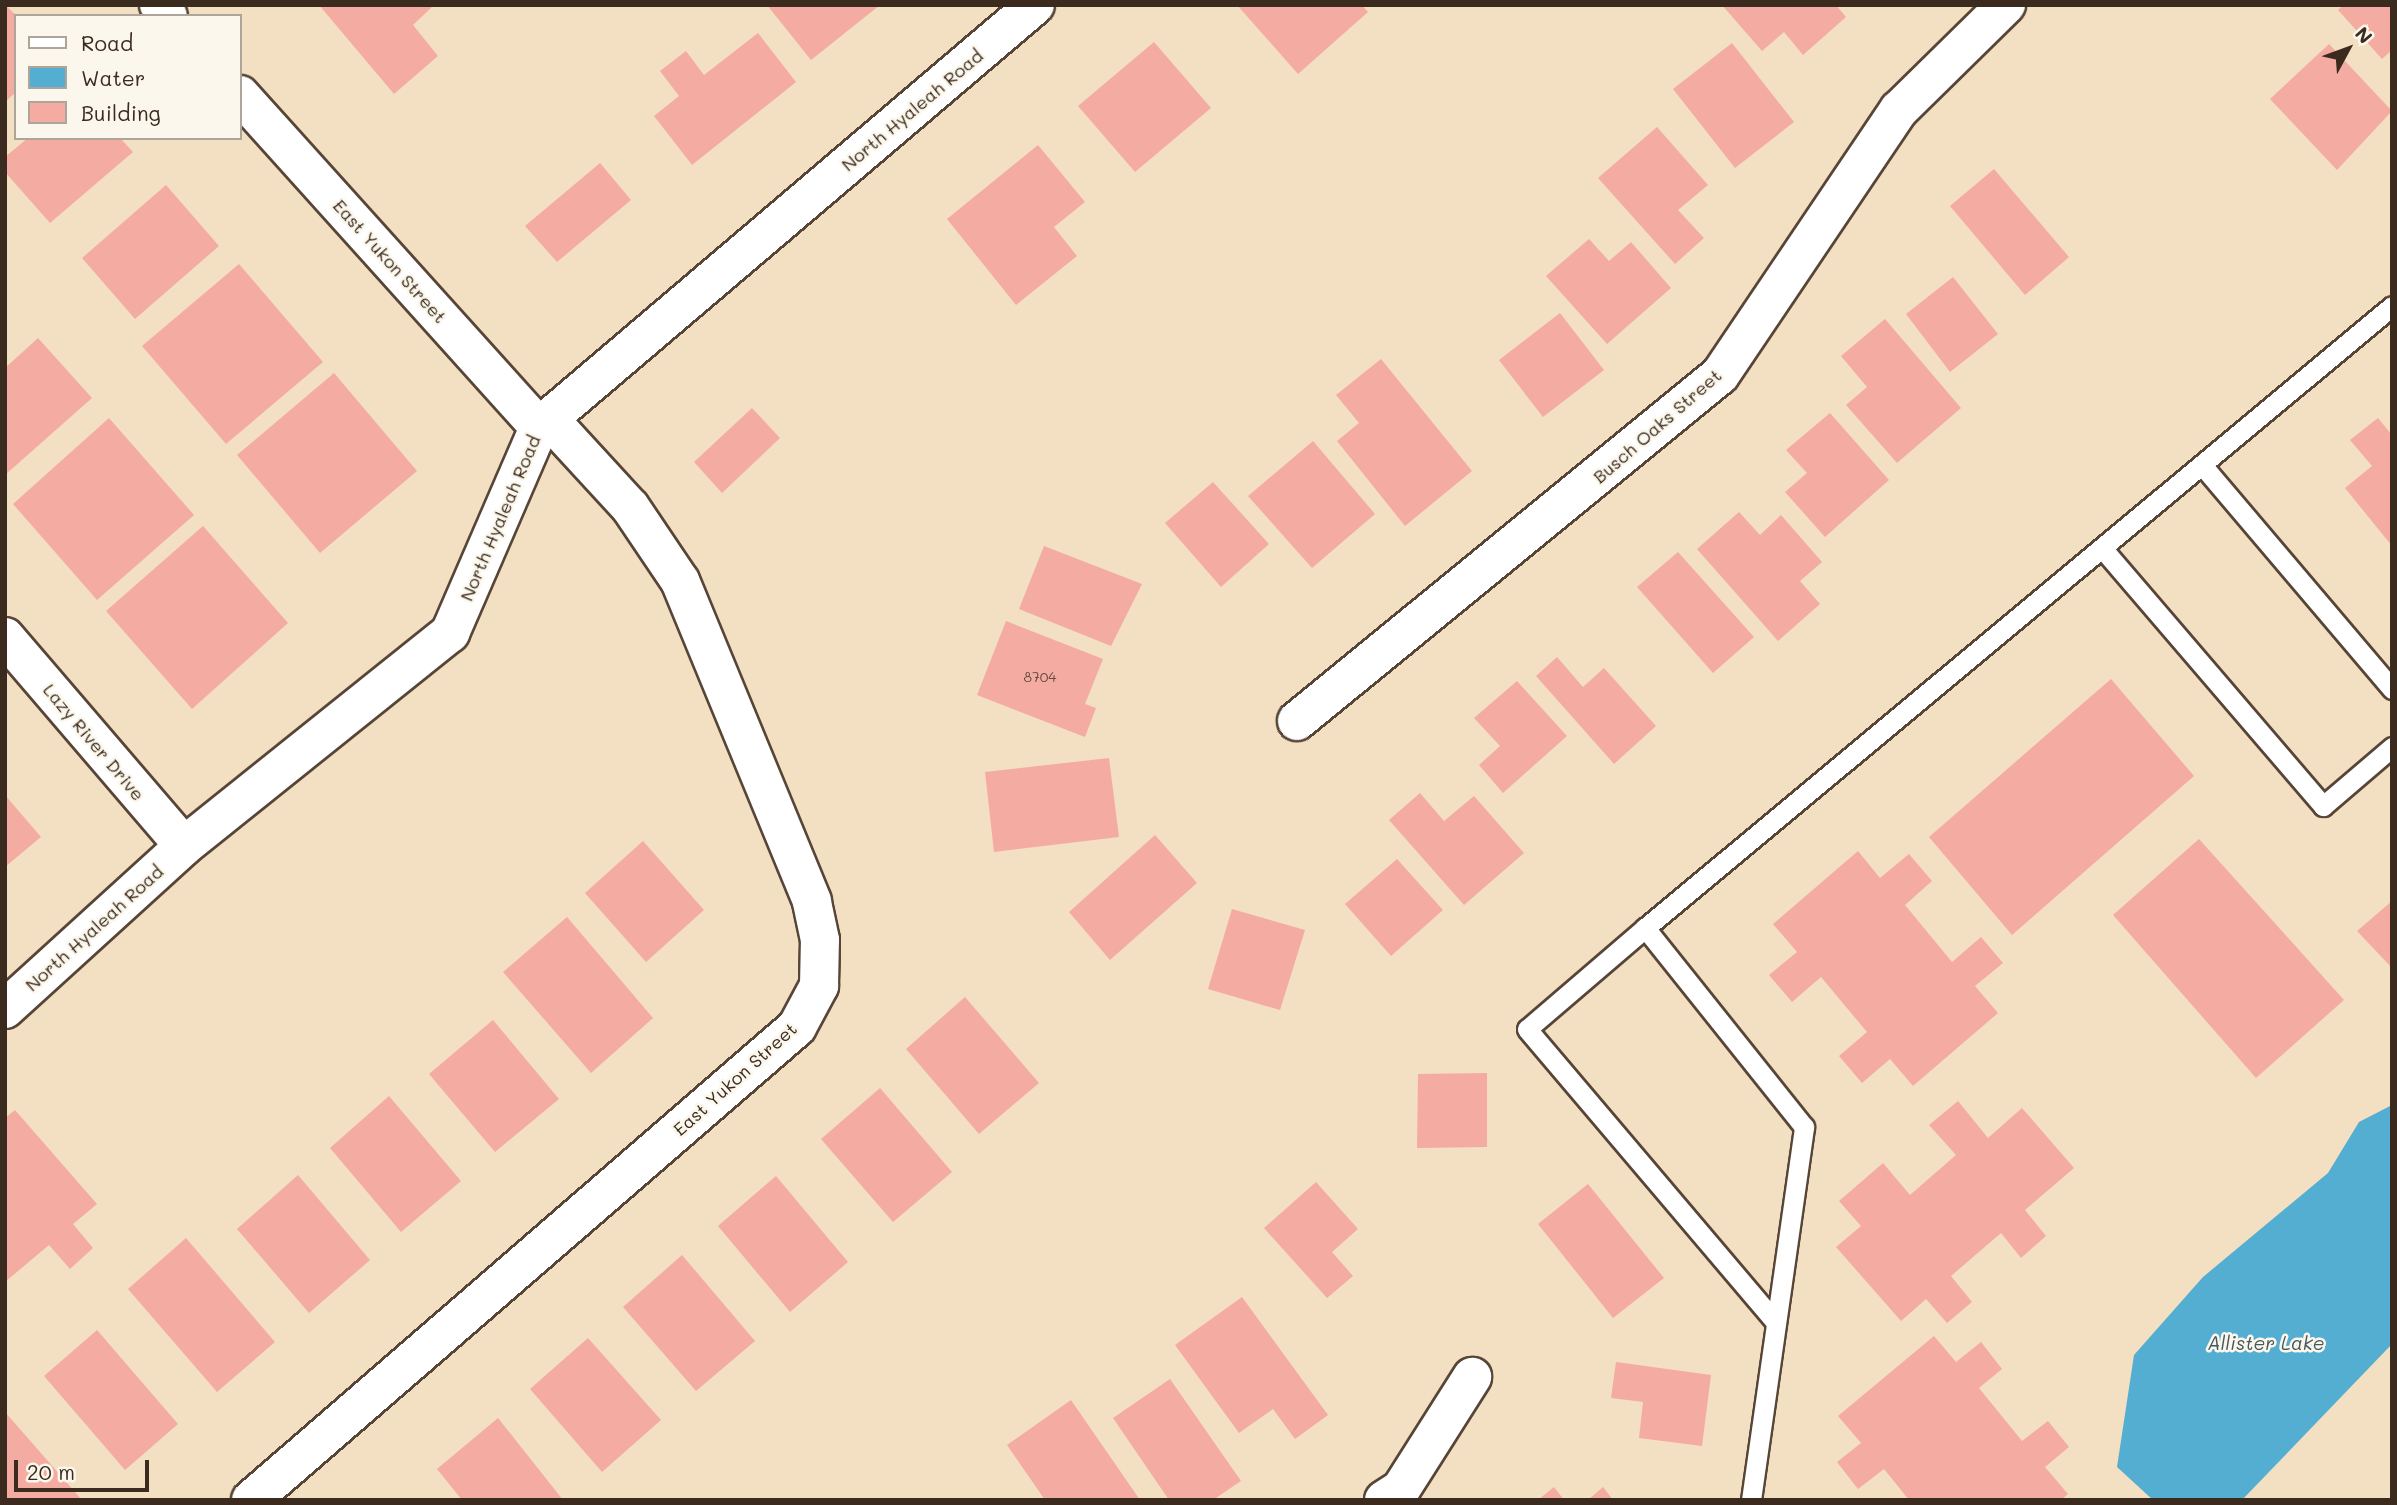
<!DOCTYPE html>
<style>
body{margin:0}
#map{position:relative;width:2397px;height:1505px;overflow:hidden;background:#f3dfc2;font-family:Mali,sans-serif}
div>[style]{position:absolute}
.water>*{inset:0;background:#54aed1}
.building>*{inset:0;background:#f4aca2}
.roads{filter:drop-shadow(2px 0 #574537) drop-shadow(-2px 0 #574537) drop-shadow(0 2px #574537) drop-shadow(0 -2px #574537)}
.service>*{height:19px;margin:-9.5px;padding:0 9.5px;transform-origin:9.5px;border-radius:9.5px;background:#fff}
.minor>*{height:38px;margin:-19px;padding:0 19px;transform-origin:19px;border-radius:19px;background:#fff}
span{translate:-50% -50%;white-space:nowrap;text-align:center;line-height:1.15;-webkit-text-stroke:5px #fbf7ec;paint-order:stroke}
.number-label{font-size:14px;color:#694a3f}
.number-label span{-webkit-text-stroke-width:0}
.street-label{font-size:18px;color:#3b2a1e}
.water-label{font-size:19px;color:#44585d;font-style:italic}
.frame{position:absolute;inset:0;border:7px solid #3b2a1e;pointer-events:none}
.legend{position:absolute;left:14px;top:14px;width:228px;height:126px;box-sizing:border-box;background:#fbf7ec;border:2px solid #aea59a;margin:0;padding:9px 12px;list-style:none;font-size:21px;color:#3b2a1e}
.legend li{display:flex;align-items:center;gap:14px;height:35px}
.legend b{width:35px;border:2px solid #aea59a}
.north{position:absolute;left:2313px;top:14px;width:70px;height:70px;-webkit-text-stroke:5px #fbf7ec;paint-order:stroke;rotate:49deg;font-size:19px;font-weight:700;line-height:28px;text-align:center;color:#3b2a1e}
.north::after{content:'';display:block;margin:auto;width:24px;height:32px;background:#3b2a1e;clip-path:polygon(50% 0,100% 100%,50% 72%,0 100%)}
.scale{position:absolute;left:14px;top:1460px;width:135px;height:32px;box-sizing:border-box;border:4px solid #3b2a1e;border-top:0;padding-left:9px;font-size:21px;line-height:24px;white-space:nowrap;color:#3b2a1e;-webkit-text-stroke:5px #fbf7ec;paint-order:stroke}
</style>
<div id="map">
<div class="water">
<div style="clip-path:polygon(2392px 1105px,2392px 1344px,2242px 1500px,2153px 1500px,2117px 1467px,2134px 1355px,2203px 1277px,2328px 1173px,2359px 1122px)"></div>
</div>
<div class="building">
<div style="clip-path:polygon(5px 5px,16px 15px,16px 92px,5px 102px)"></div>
<div style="clip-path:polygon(319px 5px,434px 5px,413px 25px,438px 56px,394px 94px)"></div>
<div style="clip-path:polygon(767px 5px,880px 5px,811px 60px)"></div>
<div style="clip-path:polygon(1237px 5px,1362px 5px,1368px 12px,1298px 74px)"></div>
<div style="clip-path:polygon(1722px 5px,1836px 5px,1846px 17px,1803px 55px,1784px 32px,1762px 51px)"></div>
<div style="clip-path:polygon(2343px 5px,2392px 5px,2392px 50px,2382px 59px,2338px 10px)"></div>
<div style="clip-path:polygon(758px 33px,796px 82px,692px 165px,654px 116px,679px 96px,660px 71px,686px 51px,704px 75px)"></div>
<div style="clip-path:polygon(1154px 42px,1211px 108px,1135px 172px,1078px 106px)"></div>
<div style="clip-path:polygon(1732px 43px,1794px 122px,1735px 168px,1673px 89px)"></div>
<div style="clip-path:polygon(2329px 44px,2392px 111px,2337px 170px,2270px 99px)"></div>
<div style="clip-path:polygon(1657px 127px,1708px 185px,1678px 210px,1704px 238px,1675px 264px,1598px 178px)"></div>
<div style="clip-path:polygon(28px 138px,120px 138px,133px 152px,50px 223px,5px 172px,5px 157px)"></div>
<div style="clip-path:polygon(1038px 145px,1085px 202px,1054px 227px,1077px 256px,1016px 305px,947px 219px)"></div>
<div style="clip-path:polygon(600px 163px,631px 200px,557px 262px,525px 226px)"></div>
<div style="clip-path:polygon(1994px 169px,2069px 257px,2025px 295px,1950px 206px)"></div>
<div style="clip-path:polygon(166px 185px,219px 246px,135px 319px,82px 258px)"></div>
<div style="clip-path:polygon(1589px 239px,1609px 261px,1631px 242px,1671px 288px,1607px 344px,1546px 276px)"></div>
<div style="clip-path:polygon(239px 264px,323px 362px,226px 444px,142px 346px)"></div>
<div style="clip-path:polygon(1953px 277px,1998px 334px,1950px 372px,1906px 314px)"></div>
<div style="clip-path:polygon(1560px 313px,1604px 370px,1543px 417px,1499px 360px)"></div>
<div style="clip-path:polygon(1885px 319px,1961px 408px,1897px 463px,1846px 405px,1867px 387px,1841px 356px)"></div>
<div style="clip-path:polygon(38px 338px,92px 398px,5px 475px,5px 368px)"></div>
<div style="clip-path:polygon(1381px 359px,1472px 471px,1405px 526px,1337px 441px,1359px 423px,1336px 395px)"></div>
<div style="clip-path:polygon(334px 373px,417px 471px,320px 553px,237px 455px)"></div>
<div style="clip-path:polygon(752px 408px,780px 438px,722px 493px,694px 462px)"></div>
<div style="clip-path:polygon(1830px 413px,1889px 480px,1825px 537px,1785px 492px,1807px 473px,1786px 450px)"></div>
<div style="clip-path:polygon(109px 418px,194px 515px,97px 600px,13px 504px)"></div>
<div style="clip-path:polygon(2378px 418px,2392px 435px,2392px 546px,2345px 488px,2372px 466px,2350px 440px)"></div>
<div style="clip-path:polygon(1313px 441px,1375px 514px,1312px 568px,1248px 496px)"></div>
<div style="clip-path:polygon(1213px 482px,1269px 544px,1221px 587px,1165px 523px)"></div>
<div style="clip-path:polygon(1739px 512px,1760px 535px,1781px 515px,1822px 562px,1800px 581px,1820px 604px,1778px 641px,1697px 549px)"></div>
<div style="clip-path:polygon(203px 526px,288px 623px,192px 709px,106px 611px)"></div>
<div style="clip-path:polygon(1044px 546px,1142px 584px,1111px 646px,1019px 609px)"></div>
<div style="clip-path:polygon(1678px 552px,1754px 637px,1713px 673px,1637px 587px)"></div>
<div style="clip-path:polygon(1006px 621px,1103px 659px,1085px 704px,1096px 708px,1085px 737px,977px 695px)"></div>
<div style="clip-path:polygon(1557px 657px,1583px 687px,1604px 668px,1656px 726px,1614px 764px,1536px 676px)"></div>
<div style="clip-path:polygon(2111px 679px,2194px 776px,2012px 935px,1929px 837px)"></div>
<div style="clip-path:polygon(1517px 681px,1567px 736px,1503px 793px,1479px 765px,1500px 746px,1474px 718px)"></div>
<div style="clip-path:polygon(1109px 758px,1119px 837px,994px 852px,985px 772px)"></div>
<div style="clip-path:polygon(1420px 793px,1444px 821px,1474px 796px,1524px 853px,1464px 905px,1389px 820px)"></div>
<div style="clip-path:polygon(5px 795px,41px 837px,5px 867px)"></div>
<div style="clip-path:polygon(1155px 835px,1197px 883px,1110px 960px,1069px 912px)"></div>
<div style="clip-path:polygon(2199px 839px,2344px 1000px,2256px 1078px,2113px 915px)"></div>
<div style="clip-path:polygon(643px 841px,704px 910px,646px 962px,585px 893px)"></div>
<div style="clip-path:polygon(1858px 851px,1880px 878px,1909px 854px,1932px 881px,1905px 905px,1952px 962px,1981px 937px,2003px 963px,1975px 986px,1998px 1013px,1913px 1086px,1890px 1059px,1862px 1083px,1839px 1056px,1867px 1032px,1821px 977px,1792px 1002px,1769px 975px,1797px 952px,1773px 924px)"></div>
<div style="clip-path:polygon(1397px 859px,1443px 910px,1391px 956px,1345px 904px)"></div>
<div style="clip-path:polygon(2392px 901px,2392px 968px,2357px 931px)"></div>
<div style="clip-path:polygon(1232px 909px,1305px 930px,1280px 1010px,1208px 989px)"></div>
<div style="clip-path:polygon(567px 917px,653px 1018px,591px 1073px,503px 972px)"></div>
<div style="clip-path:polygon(965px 997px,1039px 1083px,979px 1134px,906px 1049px)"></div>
<div style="clip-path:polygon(493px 1020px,559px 1099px,495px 1152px,429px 1074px)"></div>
<div style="clip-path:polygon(1487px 1073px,1487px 1147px,1417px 1148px,1418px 1074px)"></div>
<div style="clip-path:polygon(880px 1088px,952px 1172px,893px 1222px,821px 1139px)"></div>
<div style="clip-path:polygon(389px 1096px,461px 1181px,401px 1232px,330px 1148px)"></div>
<div style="clip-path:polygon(1958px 1101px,1988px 1138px,2022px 1108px,2074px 1168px,2025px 1210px,2046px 1236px,2021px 1258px,2001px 1233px,1951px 1276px,1972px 1302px,1947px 1323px,1926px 1299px,1901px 1321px,1836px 1247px,1861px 1226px,1839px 1201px,1883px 1163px,1910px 1195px,1956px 1155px,1929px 1125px)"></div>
<div style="clip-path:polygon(15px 1110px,97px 1204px,73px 1224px,93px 1248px,70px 1269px,49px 1245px,5px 1282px,5px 1118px)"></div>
<div style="clip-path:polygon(298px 1175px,370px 1260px,309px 1313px,237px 1229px)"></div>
<div style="clip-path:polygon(776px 1176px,848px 1262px,790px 1312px,718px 1226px)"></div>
<div style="clip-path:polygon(1316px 1182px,1358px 1229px,1332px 1252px,1353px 1276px,1327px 1298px,1264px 1228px)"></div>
<div style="clip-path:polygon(1588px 1184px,1664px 1278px,1613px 1318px,1538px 1224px)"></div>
<div style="clip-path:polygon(186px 1238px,275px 1342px,217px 1392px,128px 1289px)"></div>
<div style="clip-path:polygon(682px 1255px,755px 1341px,696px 1391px,623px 1307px)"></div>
<div style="clip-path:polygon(1242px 1297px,1328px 1415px,1295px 1439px,1273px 1409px,1239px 1433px,1175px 1345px)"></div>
<div style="clip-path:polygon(97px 1330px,178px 1424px,125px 1470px,44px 1376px)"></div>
<div style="clip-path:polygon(1934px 1336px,1956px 1362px,1981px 1342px,2002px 1369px,1979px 1388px,2022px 1441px,2048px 1421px,2069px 1447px,2045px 1467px,2068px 1494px,2061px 1500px,1909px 1500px,1884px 1469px,1858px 1489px,1837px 1462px,1861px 1443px,1838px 1416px)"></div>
<div style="clip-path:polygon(588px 1338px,661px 1420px,602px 1472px,530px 1389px)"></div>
<div style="clip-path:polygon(1616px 1362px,1711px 1375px,1702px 1446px,1639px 1438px,1643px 1402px,1611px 1398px)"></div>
<div style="clip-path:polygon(1170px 1379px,1241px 1481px,1213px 1500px,1169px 1500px,1113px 1418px)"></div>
<div style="clip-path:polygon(1071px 1400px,1140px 1500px,1045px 1500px,1007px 1445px)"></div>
<div style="clip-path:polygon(5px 1412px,82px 1500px,5px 1500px)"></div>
<div style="clip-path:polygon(498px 1418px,563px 1500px,462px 1500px,437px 1469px)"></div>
<div style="clip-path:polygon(1554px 1487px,1564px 1500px,1538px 1500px)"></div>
<div style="clip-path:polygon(1603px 1487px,1613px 1500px,1588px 1500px)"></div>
</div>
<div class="roads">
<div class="service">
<div style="left:2202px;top:465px;width:294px;rotate:49.7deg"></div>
<div style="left:2102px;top:548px;width:340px;rotate:49.4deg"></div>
<div style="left:2323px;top:806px;width:91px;rotate:-40.5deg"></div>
<div style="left:1645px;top:928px;width:155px;rotate:139.4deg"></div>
<div style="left:1527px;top:1029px;width:385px;rotate:49.7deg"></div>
<div style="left:1751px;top:1500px;width:377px;rotate:-81.9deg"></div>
<div style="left:1804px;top:1127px;width:255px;rotate:-128.6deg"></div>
<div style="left:1645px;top:928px;width:972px;rotate:-39.78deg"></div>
</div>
<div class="minor">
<div style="left:159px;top:5px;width:14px;rotate:51deg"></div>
<div style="left:240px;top:95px;width:447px;rotate:48deg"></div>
<div style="left:5px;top:637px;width:275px;rotate:49.4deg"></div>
<div style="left:1297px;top:721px;width:546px;rotate:-39.28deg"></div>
<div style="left:1720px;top:375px;width:320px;rotate:-56deg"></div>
<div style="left:1899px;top:110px;width:150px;rotate:-44.5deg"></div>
<div style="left:5px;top:1009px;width:242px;rotate:-42.3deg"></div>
<div style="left:184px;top:846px;width:341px;rotate:-38.7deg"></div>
<div style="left:450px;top:633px;width:224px;rotate:-66.6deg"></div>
<div style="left:539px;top:427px;width:651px;rotate:-40.39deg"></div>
<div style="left:251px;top:1500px;width:722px;rotate:-40.9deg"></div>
<div style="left:797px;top:1027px;width:47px;rotate:-61.8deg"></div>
<div style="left:819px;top:986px;width:46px;rotate:-88.8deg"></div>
<div style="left:820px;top:940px;width:40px;rotate:-102deg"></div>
<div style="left:812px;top:901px;width:346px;rotate:-112.4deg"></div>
<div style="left:680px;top:581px;width:89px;rotate:-124deg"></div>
<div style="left:630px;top:507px;width:120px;rotate:-132.6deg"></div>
<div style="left:1384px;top:1500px;width:20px;rotate:-33deg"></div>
<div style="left:1401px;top:1489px;width:133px;rotate:-57.6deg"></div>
</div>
</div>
<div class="number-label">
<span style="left:1040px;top:677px">8704</span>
</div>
<div class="street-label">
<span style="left:912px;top:110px;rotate:-40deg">North Hyaleah Road</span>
<span style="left:390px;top:261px;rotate:48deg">East Yukon Street</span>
<span style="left:1657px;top:426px;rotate:-41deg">Busch Oaks Street</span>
<span style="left:500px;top:518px;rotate:-67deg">North Hyaleah Road</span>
<span style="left:94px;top:742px;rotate:50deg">Lazy River Drive</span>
<span style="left:94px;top:928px;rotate:-42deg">North Hyaleah Road</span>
<span style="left:735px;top:1079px;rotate:-42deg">East Yukon Street</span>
</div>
<div class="water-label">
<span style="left:2266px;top:1343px">Allister Lake</span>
</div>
<div class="frame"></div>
<ul class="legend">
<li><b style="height:9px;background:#fff"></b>Road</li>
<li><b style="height:19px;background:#54aed1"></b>Water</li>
<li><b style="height:19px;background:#f4aca2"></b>Building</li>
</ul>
<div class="north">N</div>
<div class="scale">20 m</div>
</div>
